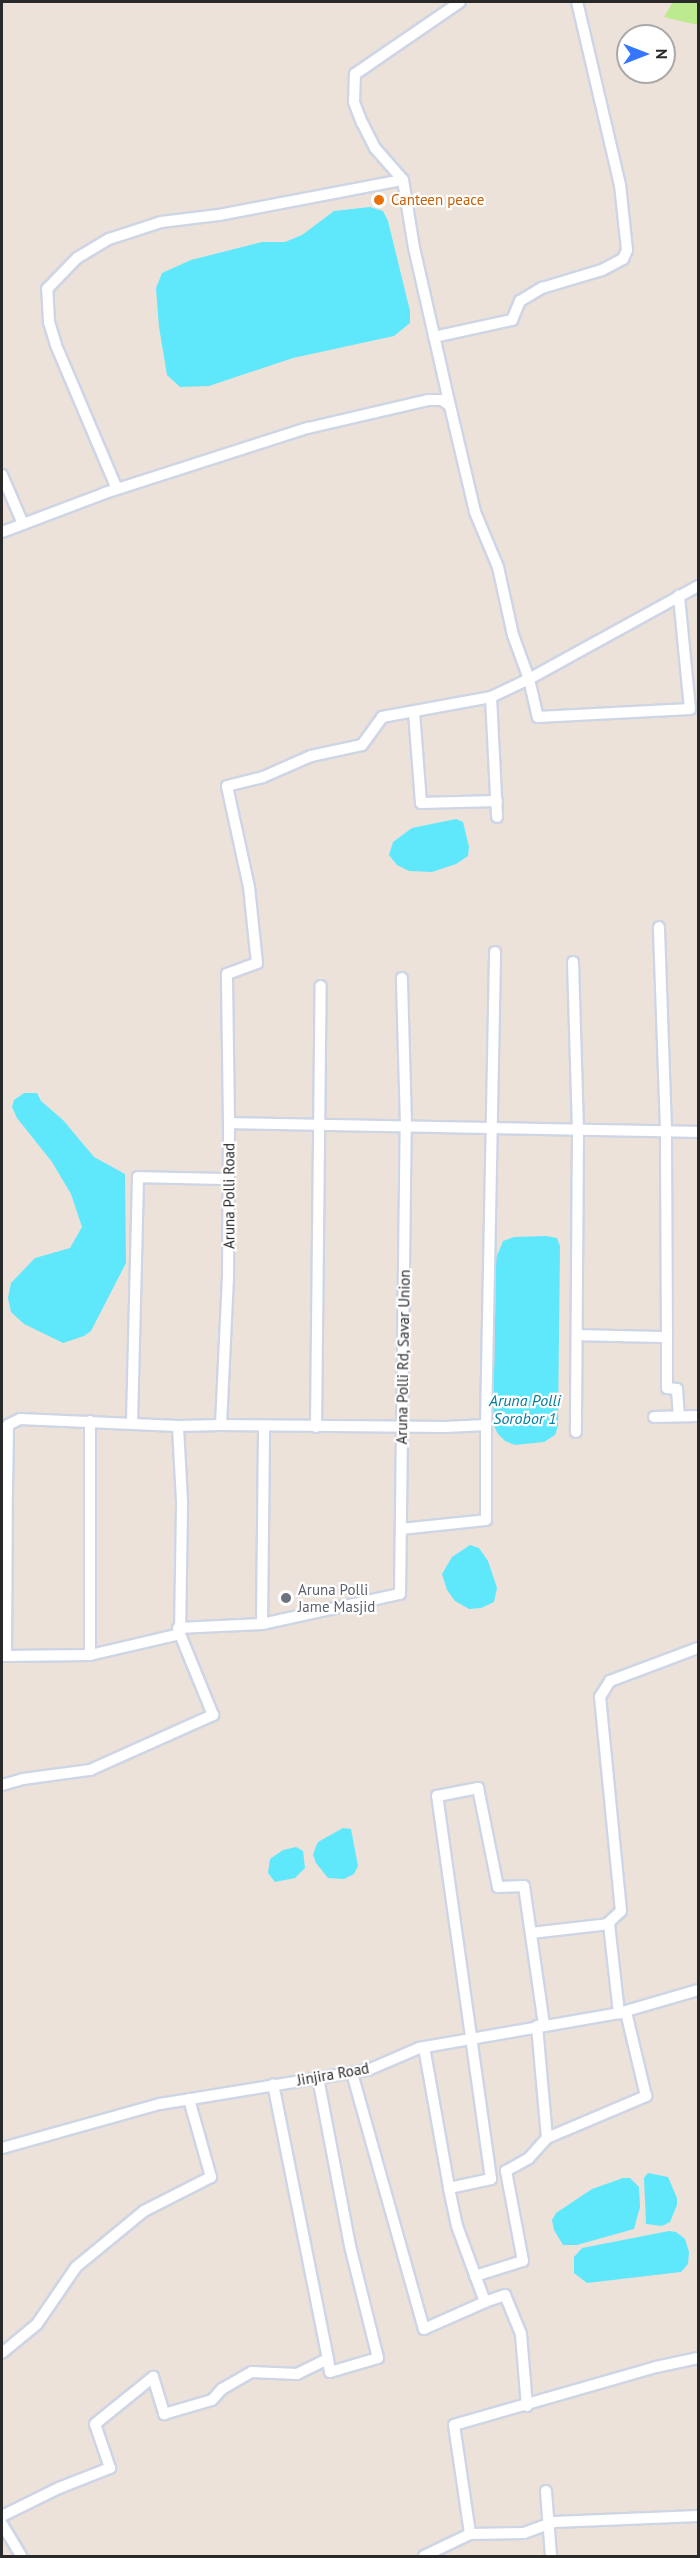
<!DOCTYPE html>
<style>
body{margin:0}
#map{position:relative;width:700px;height:2558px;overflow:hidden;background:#ede2d9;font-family:"PT Sans",sans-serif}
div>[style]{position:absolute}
.green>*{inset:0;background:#bbea8f}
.water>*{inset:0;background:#5fe8fc}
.roads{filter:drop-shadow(2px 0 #ced5e4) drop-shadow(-2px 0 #ced5e4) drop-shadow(0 2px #ced5e4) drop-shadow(0 -2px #ced5e4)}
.street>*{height:10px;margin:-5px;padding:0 5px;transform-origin:5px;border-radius:5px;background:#fff}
.dots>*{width:16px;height:16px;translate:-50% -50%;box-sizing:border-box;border:3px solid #fff;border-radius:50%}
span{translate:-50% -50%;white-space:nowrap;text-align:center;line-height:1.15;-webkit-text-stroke:4.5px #fff;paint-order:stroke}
.food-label{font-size:15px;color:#c56008}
.left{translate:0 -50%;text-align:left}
.street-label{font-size:15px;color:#292929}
.worship-label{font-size:15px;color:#5b616d}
.water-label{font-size:16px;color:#017e9f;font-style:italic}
.frame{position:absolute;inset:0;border:3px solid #292929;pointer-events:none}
.north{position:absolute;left:616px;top:24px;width:60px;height:60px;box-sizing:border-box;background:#fff;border:2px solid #a9a9a9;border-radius:50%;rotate:90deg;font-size:16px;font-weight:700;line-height:24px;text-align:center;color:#292929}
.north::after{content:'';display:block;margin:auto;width:21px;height:27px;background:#3476ff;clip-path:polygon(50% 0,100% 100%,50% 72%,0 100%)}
</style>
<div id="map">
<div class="green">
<div style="clip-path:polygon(673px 2px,698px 2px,698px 25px,664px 17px)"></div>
</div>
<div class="water">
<div style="clip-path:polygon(370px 207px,383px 211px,388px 221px,410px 311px,410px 323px,394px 336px,293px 358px,209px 386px,180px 387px,167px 375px,159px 327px,156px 288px,162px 273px,191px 260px,262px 242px,285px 242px,302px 235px,334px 211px)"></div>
<div style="clip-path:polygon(456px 819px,463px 822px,469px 847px,468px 856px,456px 864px,432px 872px,409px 871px,397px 865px,389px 855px,393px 842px,412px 828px)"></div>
<div style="clip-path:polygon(24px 1093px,37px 1093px,41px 1101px,63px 1120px,94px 1157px,125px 1174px,126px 1263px,91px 1331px,84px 1336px,63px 1343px,24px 1324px,11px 1312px,8px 1298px,11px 1283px,35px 1258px,70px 1248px,82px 1227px,71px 1194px,52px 1162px,17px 1118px,12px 1107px,14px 1100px)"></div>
<div style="clip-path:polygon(546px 1236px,557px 1238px,560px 1246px,558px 1426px,555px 1435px,544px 1442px,515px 1445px,505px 1441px,498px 1434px,491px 1420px,496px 1258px,503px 1241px,514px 1237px)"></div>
<div style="clip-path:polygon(470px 1545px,479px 1548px,488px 1561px,497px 1588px,494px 1602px,481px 1608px,469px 1609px,455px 1601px,447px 1590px,442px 1574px,452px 1557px)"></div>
<div style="clip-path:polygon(343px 1828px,351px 1829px,358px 1866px,354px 1874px,344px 1879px,328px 1878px,316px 1863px,313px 1855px,315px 1849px,318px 1842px)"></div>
<div style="clip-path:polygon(296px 1847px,303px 1851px,305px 1868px,295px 1878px,275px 1882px,268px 1873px,270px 1859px,283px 1850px)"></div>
<div style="clip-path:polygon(648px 2173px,668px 2177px,677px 2198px,677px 2205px,670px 2222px,662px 2226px,646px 2224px,644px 2178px)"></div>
<div style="clip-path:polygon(623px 2178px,630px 2178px,639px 2187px,640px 2207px,634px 2229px,577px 2245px,563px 2245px,554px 2230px,552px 2220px,556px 2213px,592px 2189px)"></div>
<div style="clip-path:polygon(669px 2231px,676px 2232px,685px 2239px,689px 2252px,688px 2264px,681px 2272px,587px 2283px,574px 2273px,574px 2257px,582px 2248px)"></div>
</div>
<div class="roads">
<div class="street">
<div style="left:434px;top:337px;width:80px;rotate:-12.3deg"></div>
<div style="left:512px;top:320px;width:21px;rotate:-67deg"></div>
<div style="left:520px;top:301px;width:26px;rotate:-31deg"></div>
<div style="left:542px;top:288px;width:63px;rotate:-16.7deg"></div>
<div style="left:602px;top:270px;width:24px;rotate:-28deg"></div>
<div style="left:623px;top:259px;width:10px;rotate:-66deg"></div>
<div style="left:627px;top:250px;width:65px;rotate:-96.1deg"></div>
<div style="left:620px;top:185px;width:188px;rotate:-103.2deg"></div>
<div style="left:450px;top:406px;width:162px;rotate:-102.8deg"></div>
<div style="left:414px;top:248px;width:69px;rotate:-99.2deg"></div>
<div style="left:403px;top:180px;width:43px;rotate:-131.2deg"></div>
<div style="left:375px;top:148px;width:28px;rotate:-117deg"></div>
<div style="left:362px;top:123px;width:22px;rotate:-111deg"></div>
<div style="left:354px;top:102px;width:28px;rotate:-88deg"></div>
<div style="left:355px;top:74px;width:127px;rotate:-34.4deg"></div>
<div style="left:2px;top:475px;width:53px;rotate:66.8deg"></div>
<div style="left:117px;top:489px;width:156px;rotate:-113deg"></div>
<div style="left:56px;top:345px;width:24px;rotate:-107deg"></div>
<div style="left:49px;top:322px;width:33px;rotate:-93deg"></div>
<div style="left:47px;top:289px;width:43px;rotate:-45.9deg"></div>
<div style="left:77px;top:258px;width:37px;rotate:-31deg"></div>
<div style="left:109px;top:239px;width:55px;rotate:-18.1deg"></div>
<div style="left:161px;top:222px;width:58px;rotate:-6.9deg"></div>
<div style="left:219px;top:215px;width:187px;rotate:-10.8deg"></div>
<div style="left:2px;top:532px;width:110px;rotate:-20.7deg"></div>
<div style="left:105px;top:493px;width:213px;rotate:-17.8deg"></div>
<div style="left:308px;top:428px;width:123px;rotate:-13.1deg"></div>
<div style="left:428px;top:400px;width:14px"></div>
<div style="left:442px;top:400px;width:10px;rotate:37deg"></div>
<div style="left:450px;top:406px;width:109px;rotate:76.7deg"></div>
<div style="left:475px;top:512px;width:60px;rotate:67.3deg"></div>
<div style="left:498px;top:567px;width:70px;rotate:77.6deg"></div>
<div style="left:513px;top:635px;width:47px;rotate:70deg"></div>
<div style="left:529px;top:679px;width:39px;rotate:77deg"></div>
<div style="left:538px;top:717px;width:152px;rotate:-3deg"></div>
<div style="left:690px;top:709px;width:114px;rotate:-95.6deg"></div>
<div style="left:491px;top:697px;width:120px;rotate:87.1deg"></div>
<div style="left:414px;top:712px;width:91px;rotate:85.6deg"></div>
<div style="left:421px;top:803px;width:76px;rotate:-1.5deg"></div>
<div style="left:573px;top:962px;width:169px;rotate:88.3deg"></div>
<div style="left:578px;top:1131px;width:301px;rotate:90.4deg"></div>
<div style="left:229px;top:1123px;width:149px;rotate:-90.8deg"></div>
<div style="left:227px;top:974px;width:32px;rotate:-20deg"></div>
<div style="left:257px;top:963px;width:76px;rotate:-96deg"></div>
<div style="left:249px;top:887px;width:103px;rotate:-102.3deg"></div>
<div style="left:227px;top:786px;width:37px;rotate:-14deg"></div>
<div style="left:263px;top:777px;width:52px;rotate:-23.6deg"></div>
<div style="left:311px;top:756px;width:52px;rotate:-12.2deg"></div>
<div style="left:362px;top:745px;width:34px;rotate:-54deg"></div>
<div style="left:382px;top:717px;width:111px;rotate:-10.4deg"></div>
<div style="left:491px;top:697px;width:42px;rotate:-25.3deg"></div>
<div style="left:529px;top:679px;width:193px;rotate:-28.8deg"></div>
<div style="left:578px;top:1335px;width:89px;rotate:1.3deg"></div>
<div style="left:667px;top:1337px;width:207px;rotate:-90.3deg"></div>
<div style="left:666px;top:1130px;width:203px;rotate:-92deg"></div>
<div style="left:667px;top:1337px;width:51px;rotate:90deg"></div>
<div style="left:667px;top:1388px;width:10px;rotate:6deg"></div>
<div style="left:677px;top:1389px;width:27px;rotate:86deg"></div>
<div style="left:654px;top:1417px;width:44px;rotate:-1.3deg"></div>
<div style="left:132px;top:1423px;width:246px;rotate:-88.6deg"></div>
<div style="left:138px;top:1177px;width:91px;rotate:1.3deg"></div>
<div style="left:221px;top:1425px;width:224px;rotate:0.5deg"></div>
<div style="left:445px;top:1427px;width:41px;rotate:-2.8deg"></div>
<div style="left:486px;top:1425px;width:473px;rotate:-88.9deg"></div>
<div style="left:316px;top:1427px;width:441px;rotate:-89.4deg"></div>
<div style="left:2px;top:1495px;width:7px;rotate:-45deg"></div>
<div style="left:7px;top:1490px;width:65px;rotate:-89.1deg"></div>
<div style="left:8px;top:1425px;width:13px;rotate:-27deg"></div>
<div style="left:20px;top:1419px;width:158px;rotate:2.5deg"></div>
<div style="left:178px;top:1426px;width:43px;rotate:-1.3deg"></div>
<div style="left:221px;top:1425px;width:149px;rotate:-87.3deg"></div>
<div style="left:228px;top:1276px;width:153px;rotate:-89.6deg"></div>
<div style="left:229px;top:1123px;width:469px;rotate:1.1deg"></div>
<div style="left:401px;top:1529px;width:85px;rotate:-6deg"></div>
<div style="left:486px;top:1520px;width:95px;rotate:-90deg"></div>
<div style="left:262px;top:1624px;width:141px;rotate:-12.3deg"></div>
<div style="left:400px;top:1594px;width:469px;rotate:-89.3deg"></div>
<div style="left:406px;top:1125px;width:147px;rotate:-91.6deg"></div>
<div style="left:178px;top:1628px;width:84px;rotate:-2.7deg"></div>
<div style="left:262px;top:1624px;width:198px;rotate:-89.4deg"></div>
<div style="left:90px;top:1655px;width:234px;rotate:-90deg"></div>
<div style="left:2px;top:1656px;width:88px;rotate:-0.7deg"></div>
<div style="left:90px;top:1655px;width:92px;rotate:-13.1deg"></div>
<div style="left:180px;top:1634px;width:133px;rotate:-89.1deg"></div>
<div style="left:182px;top:1501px;width:75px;rotate:-93.1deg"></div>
<div style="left:6px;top:1656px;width:166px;rotate:-89.7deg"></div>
<div style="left:2px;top:1785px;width:22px;rotate:-16deg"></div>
<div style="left:23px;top:1779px;width:68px;rotate:-7.7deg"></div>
<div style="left:90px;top:1770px;width:135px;rotate:-24.1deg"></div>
<div style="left:213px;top:1715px;width:87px;rotate:-112.2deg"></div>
<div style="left:607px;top:1924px;width:19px;rotate:-43deg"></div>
<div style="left:621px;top:1911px;width:215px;rotate:-95.6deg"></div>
<div style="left:600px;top:1697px;width:19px;rotate:-58deg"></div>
<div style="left:610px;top:1681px;width:94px;rotate:-20.6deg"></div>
<div style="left:531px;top:1933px;width:79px;rotate:-6.6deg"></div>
<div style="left:609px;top:1924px;width:90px;rotate:83.6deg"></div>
<div style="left:537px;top:2026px;width:112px;rotate:84.9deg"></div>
<div style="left:547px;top:2138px;width:108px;rotate:-23deg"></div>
<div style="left:646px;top:2096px;width:86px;rotate:-103.4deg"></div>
<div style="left:424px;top:2047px;width:143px;rotate:79.9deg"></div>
<div style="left:352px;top:2073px;width:266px;rotate:74.3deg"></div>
<div style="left:424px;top:2329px;width:67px;rotate:-23.9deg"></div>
<div style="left:318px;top:2078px;width:171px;rotate:79.2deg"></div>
<div style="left:350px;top:2246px;width:115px;rotate:76deg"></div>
<div style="left:378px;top:2358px;width:50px;rotate:163.7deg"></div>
<div style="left:330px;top:2372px;width:13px;rotate:-99deg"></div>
<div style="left:2px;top:2148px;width:164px;rotate:-15.6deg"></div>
<div style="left:160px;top:2104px;width:211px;rotate:-9.3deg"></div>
<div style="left:368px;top:2070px;width:56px;rotate:-23.3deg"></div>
<div style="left:419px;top:2048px;width:203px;rotate:-9.9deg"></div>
<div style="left:619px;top:2013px;width:82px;rotate:-16.2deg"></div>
<div style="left:475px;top:2276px;width:50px;rotate:-17.4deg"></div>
<div style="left:523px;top:2261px;width:92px;rotate:-100.7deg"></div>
<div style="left:506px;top:2171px;width:26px;rotate:-29deg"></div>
<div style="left:529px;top:2158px;width:27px;rotate:-48deg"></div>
<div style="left:2px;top:2353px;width:45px;rotate:-39.6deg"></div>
<div style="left:37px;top:2324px;width:69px;rotate:-55.6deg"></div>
<div style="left:76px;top:2267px;width:88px;rotate:-39.5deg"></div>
<div style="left:144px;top:2211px;width:75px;rotate:-26.9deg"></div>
<div style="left:211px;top:2177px;width:81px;rotate:-105.8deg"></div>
<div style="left:698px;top:2358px;width:43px;rotate:167.9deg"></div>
<div style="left:656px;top:2367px;width:210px;rotate:164deg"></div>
<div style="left:454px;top:2425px;width:110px;rotate:81.6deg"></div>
<div style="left:470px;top:2534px;width:54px;rotate:-1.1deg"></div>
<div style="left:524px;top:2533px;width:32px;rotate:-20deg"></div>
<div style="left:554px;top:2522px;width:144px;rotate:-2.4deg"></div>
<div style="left:527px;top:2406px;width:72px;rotate:-94.8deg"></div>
<div style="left:521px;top:2334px;width:42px;rotate:-112.3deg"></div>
<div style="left:505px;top:2295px;width:21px;rotate:161deg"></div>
<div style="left:485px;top:2302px;width:81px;rotate:-110.2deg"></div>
<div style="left:457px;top:2226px;width:39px;rotate:-102deg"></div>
<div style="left:449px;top:2188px;width:43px;rotate:-12.1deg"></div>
<div style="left:491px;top:2179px;width:387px;rotate:-98deg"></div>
<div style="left:437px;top:1796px;width:42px;rotate:-11deg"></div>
<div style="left:478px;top:1788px;width:101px;rotate:78.6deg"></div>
<div style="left:498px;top:1887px;width:26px;rotate:-2deg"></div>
<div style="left:524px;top:1886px;width:140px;rotate:81.8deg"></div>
<div style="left:546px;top:2491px;width:65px;rotate:85.6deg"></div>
<div style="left:2px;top:2516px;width:64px;rotate:-26.2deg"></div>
<div style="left:59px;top:2488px;width:55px;rotate:-21.4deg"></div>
<div style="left:110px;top:2468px;width:46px;rotate:-108.8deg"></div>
<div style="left:95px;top:2424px;width:75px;rotate:-39deg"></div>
<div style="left:153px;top:2377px;width:39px;rotate:73deg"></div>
<div style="left:164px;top:2414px;width:50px;rotate:-16.3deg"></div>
<div style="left:212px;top:2400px;width:15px;rotate:-48deg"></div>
<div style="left:222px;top:2389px;width:34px;rotate:-30deg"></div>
<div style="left:252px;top:2372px;width:45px;rotate:2.5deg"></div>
<div style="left:297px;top:2374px;width:34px;rotate:-26deg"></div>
<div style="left:328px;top:2359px;width:280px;rotate:-101.3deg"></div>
<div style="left:2px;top:2524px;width:37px;rotate:59deg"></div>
<div style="left:424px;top:2556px;width:51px;rotate:-25.6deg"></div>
</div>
</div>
<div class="dots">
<div style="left:379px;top:200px;background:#e8710a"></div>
<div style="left:286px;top:1598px;background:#6b7280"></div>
</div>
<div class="food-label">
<span class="left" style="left:391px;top:200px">Canteen peace</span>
</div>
<div class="street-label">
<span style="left:229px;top:1196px;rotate:-90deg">Aruna Polli Road</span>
<span style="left:403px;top:1357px;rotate:-89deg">Aruna Polli Rd, Savar Union</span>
<span style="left:333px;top:2074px;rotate:-10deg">Jinjira Road</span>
</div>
<div class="worship-label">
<span class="left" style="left:298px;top:1598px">Aruna Polli<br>Jame Masjid</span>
</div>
<div class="water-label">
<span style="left:525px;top:1409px">Aruna Polli<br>Sorobor 1</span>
</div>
<div class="frame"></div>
<div class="north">N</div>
</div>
